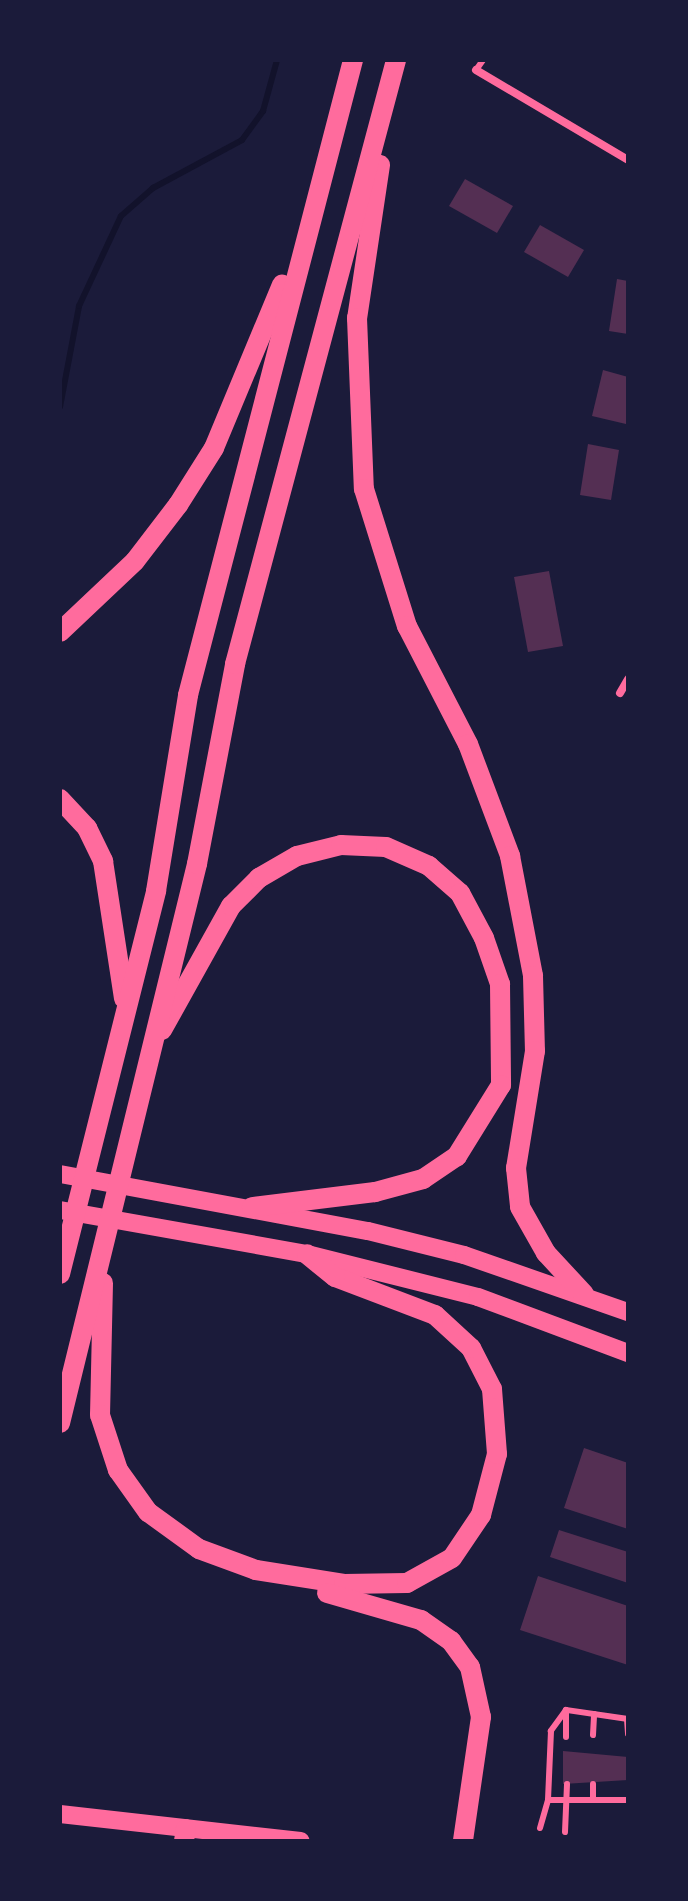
<!DOCTYPE html>
<style>
body{margin:0}
#map{position:relative;width:688px;height:1901px;overflow:hidden;background:#1b1b3a;font-family:Montserrat,sans-serif}
div>[style]{position:absolute}
.stream>*{height:6px;margin:-3px;padding:0 3px;transform-origin:3px;border-radius:3px;background:#12122b}
.building>*{inset:0;background:#542f53}
.service>*{height:6px;margin:-3px;padding:0 3px;transform-origin:3px;border-radius:3px;background:#ff6b9d}
.minor>*{height:8px;margin:-4px;padding:0 4px;transform-origin:4px;border-radius:4px;background:#ff6b9d}
.primary>*{height:18px;margin:-9px;padding:0 9px;transform-origin:9px;border-radius:9px;background:#ff6b9d}
.motorway>*{height:20px;margin:-10px;padding:0 10px;transform-origin:10px;border-radius:10px;background:#ff6b9d}
span{translate:-50% -50%;white-space:nowrap;text-align:center;line-height:1.15;-webkit-text-stroke:6px #1b1b3a;paint-order:stroke}
.frame{position:absolute;inset:0;border:62px solid #1b1b3a;pointer-events:none}
</style>
<div id="map">
<div class="stream">
<div style="left:60px;top:407px;width:103px;rotate:-79.3deg"></div>
<div style="left:79px;top:306px;width:99px;rotate:-65deg"></div>
<div style="left:121px;top:216px;width:43px;rotate:-41.2deg"></div>
<div style="left:153px;top:188px;width:101px;rotate:-28.3deg"></div>
<div style="left:242px;top:140px;width:36px;rotate:-54deg"></div>
<div style="left:263px;top:111px;width:53px;rotate:-74.6deg"></div>
</div>
<div class="building">
<div style="clip-path:polygon(465px 179px,513px 206px,497px 233px,449px 206px)"></div>
<div style="clip-path:polygon(540px 225px,584px 250px,568px 277px,524px 252px)"></div>
<div style="clip-path:polygon(617px 279px,628px 281px,628px 334px,609px 331px)"></div>
<div style="clip-path:polygon(603px 370px,628px 377px,626px 424px,592px 416px)"></div>
<div style="clip-path:polygon(588px 444px,619px 450px,611px 500px,580px 495px)"></div>
<div style="clip-path:polygon(549px 571px,563px 646px,528px 652px,514px 577px)"></div>
<div style="clip-path:polygon(584px 1448px,628px 1463px,628px 1529px,564px 1508px)"></div>
<div style="clip-path:polygon(559px 1530px,628px 1552px,628px 1583px,550px 1557px)"></div>
<div style="clip-path:polygon(538px 1576px,628px 1606px,628px 1665px,520px 1630px)"></div>
<div style="clip-path:polygon(563px 1751px,628px 1757px,628px 1780px,563px 1784px)"></div>
</div>
<div class="service">
<div style="left:476px;top:70px;width:12px;rotate:-55deg"></div>
<div style="left:566px;top:1710px;width:27px;rotate:90deg"></div>
<div style="left:627px;top:1719px;width:15px;rotate:86deg"></div>
<div style="left:628px;top:1719px;width:63px;rotate:-171.7deg"></div>
<div style="left:566px;top:1710px;width:26px;rotate:126deg"></div>
<div style="left:551px;top:1731px;width:69px;rotate:92.5deg"></div>
<div style="left:548px;top:1800px;width:80px"></div>
<div style="left:593px;top:1735px;width:21px;rotate:-87deg"></div>
<div style="left:593px;top:1800px;width:16px;rotate:-90deg"></div>
<div style="left:540px;top:1828px;width:29px;rotate:-74deg"></div>
<div style="left:565px;top:1832px;width:48px;rotate:-87.6deg"></div>
</div>
<div class="minor">
<div style="left:476px;top:70px;width:177px;rotate:30.6deg"></div>
<div style="left:620px;top:693px;width:16px;rotate:-60deg"></div>
</div>
<div class="primary">
<div style="left:60px;top:1174px;width:313px;rotate:10.5deg"></div>
<div style="left:368px;top:1231px;width:99px;rotate:14deg"></div>
<div style="left:464px;top:1255px;width:174px;rotate:19.2deg"></div>
<div style="left:60px;top:1210px;width:251px;rotate:10.1deg"></div>
<div style="left:307px;top:1254px;width:176px;rotate:14.1deg"></div>
<div style="left:478px;top:1297px;width:160px;rotate:20.5deg"></div>
<div style="left:60px;top:1814px;width:242px;rotate:6.4deg"></div>
</div>
<div class="motorway">
<div style="left:380px;top:165px;width:155px;rotate:98.5deg"></div>
<div style="left:357px;top:318px;width:171px;rotate:87.7deg"></div>
<div style="left:364px;top:489px;width:144px;rotate:72.6deg"></div>
<div style="left:407px;top:626px;width:133px;rotate:62.7deg"></div>
<div style="left:468px;top:744px;width:120px;rotate:69.4deg"></div>
<div style="left:510px;top:856px;width:122px;rotate:79.1deg"></div>
<div style="left:533px;top:976px;width:75px;rotate:88.5deg"></div>
<div style="left:535px;top:1051px;width:119px;rotate:99.2deg"></div>
<div style="left:516px;top:1168px;width:39px;rotate:84deg"></div>
<div style="left:520px;top:1207px;width:53px;rotate:60.5deg"></div>
<div style="left:546px;top:1253px;width:56px;rotate:47.2deg"></div>
<div style="left:60px;top:632px;width:103px;rotate:-43.4deg"></div>
<div style="left:135px;top:561px;width:71px;rotate:-52.5deg"></div>
<div style="left:178px;top:505px;width:67px;rotate:-57.7deg"></div>
<div style="left:214px;top:448px;width:177px;rotate:-67.4deg"></div>
<div style="left:60px;top:799px;width:40px;rotate:47deg"></div>
<div style="left:87px;top:828px;width:37px;rotate:64deg"></div>
<div style="left:103px;top:861px;width:139px;rotate:81.3deg"></div>
<div style="left:162px;top:1030px;width:142px;rotate:-60.9deg"></div>
<div style="left:231px;top:906px;width:40px;rotate:-45deg"></div>
<div style="left:259px;top:878px;width:44px;rotate:-30.1deg"></div>
<div style="left:297px;top:856px;width:45px;rotate:-14deg"></div>
<div style="left:341px;top:845px;width:45px;rotate:2.5deg"></div>
<div style="left:386px;top:847px;width:47px;rotate:23.8deg"></div>
<div style="left:429px;top:866px;width:41px;rotate:41.1deg"></div>
<div style="left:460px;top:893px;width:51px;rotate:61.9deg"></div>
<div style="left:484px;top:938px;width:49px;rotate:70.8deg"></div>
<div style="left:500px;top:984px;width:101px;rotate:89.4deg"></div>
<div style="left:501px;top:1085px;width:84px;rotate:121.8deg"></div>
<div style="left:457px;top:1156px;width:41px;rotate:145.9deg"></div>
<div style="left:423px;top:1179px;width:50px;rotate:164.8deg"></div>
<div style="left:375px;top:1192px;width:124px;rotate:173deg"></div>
<div style="left:60px;top:1274px;width:395px;rotate:-75.9deg"></div>
<div style="left:156px;top:891px;width:199px;rotate:-80.7deg"></div>
<div style="left:188px;top:695px;width:656px;rotate:-75.43deg"></div>
<div style="left:103px;top:1283px;width:132px;rotate:91.3deg"></div>
<div style="left:100px;top:1415px;width:58px;rotate:71.9deg"></div>
<div style="left:118px;top:1470px;width:52px;rotate:54.5deg"></div>
<div style="left:148px;top:1512px;width:63px;rotate:36deg"></div>
<div style="left:199px;top:1549px;width:61px;rotate:20.2deg"></div>
<div style="left:256px;top:1570px;width:89px;rotate:9deg"></div>
<div style="left:344px;top:1584px;width:63px;rotate:-0.9deg"></div>
<div style="left:407px;top:1583px;width:51px;rotate:-29.1deg"></div>
<div style="left:452px;top:1558px;width:52px;rotate:-56deg"></div>
<div style="left:481px;top:1515px;width:63px;rotate:-75.3deg"></div>
<div style="left:497px;top:1454px;width:65px;rotate:-94.4deg"></div>
<div style="left:492px;top:1389px;width:46px;rotate:-117.1deg"></div>
<div style="left:471px;top:1348px;width:49px;rotate:-137.5deg"></div>
<div style="left:435px;top:1315px;width:107px;rotate:-159.2deg"></div>
<div style="left:335px;top:1277px;width:36px;rotate:-141deg"></div>
<div style="left:60px;top:1423px;width:576px;rotate:-76.23deg"></div>
<div style="left:197px;top:864px;width:204px;rotate:-79.2deg"></div>
<div style="left:235px;top:664px;width:625px;rotate:-75.07deg"></div>
<div style="left:327px;top:1593px;width:98px;rotate:16deg"></div>
<div style="left:421px;top:1620px;width:37px;rotate:35deg"></div>
<div style="left:451px;top:1641px;width:32px;rotate:54deg"></div>
<div style="left:470px;top:1667px;width:51px;rotate:77.6deg"></div>
<div style="left:481px;top:1717px;width:125px;rotate:98.3deg"></div>
<div style="left:184px;top:1841px;width:12px;rotate:-81deg"></div>
</div>
<div class="frame"></div>
</div>
